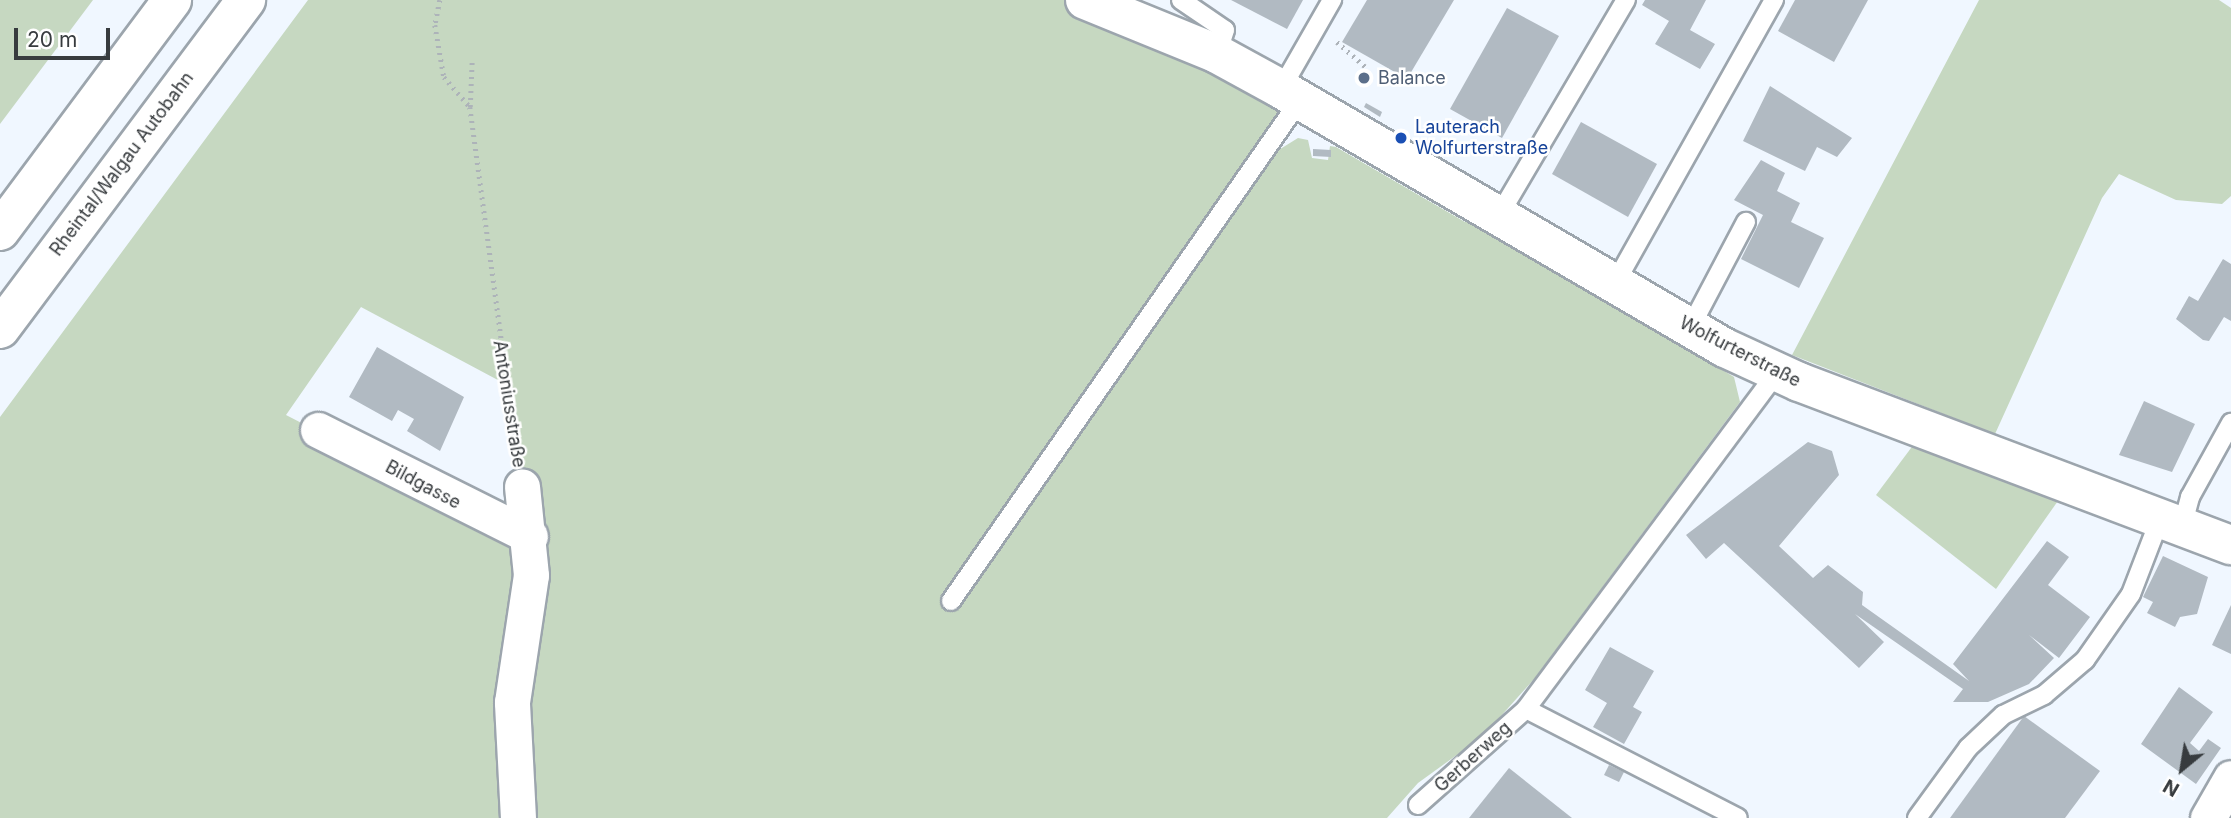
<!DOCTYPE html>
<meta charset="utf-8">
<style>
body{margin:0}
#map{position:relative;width:2231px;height:818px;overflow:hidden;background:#f0f7ff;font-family:Inter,sans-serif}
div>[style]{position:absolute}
.green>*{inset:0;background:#c6d8c1}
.building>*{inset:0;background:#b1bac2}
.path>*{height:4.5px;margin-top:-2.25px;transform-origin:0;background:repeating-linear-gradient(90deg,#adb3b9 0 2px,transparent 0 7px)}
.roads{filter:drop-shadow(2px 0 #9ca5ad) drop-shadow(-2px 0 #9ca5ad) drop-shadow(0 2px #9ca5ad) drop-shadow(0 -2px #9ca5ad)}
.service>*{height:18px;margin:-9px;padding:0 9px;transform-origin:9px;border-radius:9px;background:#fff}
.minor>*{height:35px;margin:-17.5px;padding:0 17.5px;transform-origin:17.5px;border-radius:17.5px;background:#fff}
.tertiary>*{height:38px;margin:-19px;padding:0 19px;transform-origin:19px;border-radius:19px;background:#fff}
.motorway>*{height:38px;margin:-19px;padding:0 19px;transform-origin:19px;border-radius:19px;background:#fff}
.dots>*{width:19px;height:19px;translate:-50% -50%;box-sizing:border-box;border:4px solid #fff;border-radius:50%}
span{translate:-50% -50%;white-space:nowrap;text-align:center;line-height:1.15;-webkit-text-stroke:5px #fff;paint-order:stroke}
.service-label{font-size:18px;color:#4e5e75}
.left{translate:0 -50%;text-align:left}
.transit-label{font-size:18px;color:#164399}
.street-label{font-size:18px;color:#373b3e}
.north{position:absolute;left:2147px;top:734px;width:70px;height:70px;-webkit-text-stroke:5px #fff;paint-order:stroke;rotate:210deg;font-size:19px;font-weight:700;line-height:28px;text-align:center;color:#373b3e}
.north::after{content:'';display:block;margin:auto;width:24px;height:32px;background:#373b3e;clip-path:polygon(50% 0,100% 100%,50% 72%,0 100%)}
.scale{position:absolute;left:14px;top:28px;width:96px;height:32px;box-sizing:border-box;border:4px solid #373b3e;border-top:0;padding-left:9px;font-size:21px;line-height:24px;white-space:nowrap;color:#373b3e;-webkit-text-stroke:5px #fff;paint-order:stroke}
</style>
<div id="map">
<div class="green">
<div style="clip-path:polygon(0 0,93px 0,0 124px)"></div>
<div style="clip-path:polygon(308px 0,1070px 0,1291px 102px,984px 536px,945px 599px,956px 607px,1277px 151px,1298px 138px,1308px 140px,1312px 158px,1328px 160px,1330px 146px,1336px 147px,1465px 222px,1469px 215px,1734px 377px,1740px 402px,1535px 678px,1483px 736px,1418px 783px,1387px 818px,525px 818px,531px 528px,513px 388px,361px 307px,286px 415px,527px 539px,511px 818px,0 818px,0 417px)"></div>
<div style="clip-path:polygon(1979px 0,2219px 0,2231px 8px,2231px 196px,2222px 204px,2176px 200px,2119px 174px,2102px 198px,1995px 434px,1792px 355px)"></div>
<div style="clip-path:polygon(1914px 444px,2060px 498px,1996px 589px,1876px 495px)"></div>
</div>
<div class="building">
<div style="clip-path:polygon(1231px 0,1303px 0,1287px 29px)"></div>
<div style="clip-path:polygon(1367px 0,1454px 0,1407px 79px,1342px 42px)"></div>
<div style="clip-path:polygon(1645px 0,1706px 0,1690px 30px,1715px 44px,1700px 69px,1655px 44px,1669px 21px,1642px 5px)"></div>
<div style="clip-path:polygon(1795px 0,1868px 0,1834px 62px,1778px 31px)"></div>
<div style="clip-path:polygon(1507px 8px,1559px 36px,1502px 138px,1450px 109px)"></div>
<div style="clip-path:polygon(1770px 86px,1852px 138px,1837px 157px,1817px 147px,1805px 171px,1743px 141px)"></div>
<div style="clip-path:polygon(1366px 103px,1382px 112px,1380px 117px,1364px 107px)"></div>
<div style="clip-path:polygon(1581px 122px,1657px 164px,1628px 217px,1552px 174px)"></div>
<div style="clip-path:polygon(1313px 149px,1331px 150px,1331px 157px,1313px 156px)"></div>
<div style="clip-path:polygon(1761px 160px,1785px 173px,1777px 191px,1800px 203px,1791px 222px,1824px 238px,1799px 288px,1741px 259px,1763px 215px,1734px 200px)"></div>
<div style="clip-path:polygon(2223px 259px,2231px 264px,2231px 321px,2224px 317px,2209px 341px,2203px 340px,2176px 319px,2189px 296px,2198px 301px)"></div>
<div style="clip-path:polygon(377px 347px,464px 397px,440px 451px,407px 431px,414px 419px,398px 410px,392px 421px,349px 397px)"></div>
<div style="clip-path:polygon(2144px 401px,2195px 424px,2172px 472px,2119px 455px)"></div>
<div style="clip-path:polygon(1808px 442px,1832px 451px,1839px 475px,1779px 546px,1813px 578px,1828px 565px,1863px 592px,1862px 605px,1969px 681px,1953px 664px,2047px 541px,2069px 557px,2048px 585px,2090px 617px,2059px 658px,2029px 635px,2054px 658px,2029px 684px,1988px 702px,1953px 702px,1963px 689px,1855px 614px,1884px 642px,1859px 668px,1724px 543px,1706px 559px,1686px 535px)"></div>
<div style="clip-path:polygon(2163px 556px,2208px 577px,2197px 614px,2180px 617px,2175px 627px,2147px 613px,2153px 602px,2143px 597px)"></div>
<div style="clip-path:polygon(2231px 605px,2231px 654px,2212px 645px)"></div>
<div style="clip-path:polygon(1610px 647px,1654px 671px,1633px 707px,1642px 712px,1624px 744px,1593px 727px,1607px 703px,1585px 690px)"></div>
<div style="clip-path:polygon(2179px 687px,2213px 712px,2190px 743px,2199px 751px,2208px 739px,2221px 748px,2196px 784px,2141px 744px)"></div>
<div style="clip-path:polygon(2024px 716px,2100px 771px,2065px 818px,1950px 818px)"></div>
<div style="clip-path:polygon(1609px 765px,1624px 772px,1619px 782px,1604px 775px)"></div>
<div style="clip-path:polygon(1509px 768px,1572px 818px,1469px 818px)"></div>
</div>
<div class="path">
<div style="left:440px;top:0;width:25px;rotate:101deg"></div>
<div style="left:435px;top:25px;width:53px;rotate:80.2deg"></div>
<div style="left:444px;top:77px;width:40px;rotate:49deg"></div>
<div style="left:470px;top:107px;width:350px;rotate:82.3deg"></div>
<div style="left:1337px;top:42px;width:40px;rotate:41deg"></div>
<div style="left:470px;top:107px;width:47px;rotate:-87.6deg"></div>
</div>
<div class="roads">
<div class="service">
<div style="left:1181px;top:0;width:53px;rotate:34.3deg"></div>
<div style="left:1225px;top:30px;width:25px;rotate:108deg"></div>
<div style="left:1281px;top:89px;width:103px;rotate:-60.2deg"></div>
<div style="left:1498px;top:217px;width:252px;rotate:-59.5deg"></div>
<div style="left:1614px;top:285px;width:327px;rotate:-60.7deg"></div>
<div style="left:1690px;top:328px;width:120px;rotate:-62.2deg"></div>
<div style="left:2182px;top:527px;width:31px;rotate:-75deg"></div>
<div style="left:2190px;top:497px;width:85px;rotate:-61deg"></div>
<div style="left:951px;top:601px;width:611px;rotate:-55.14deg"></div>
<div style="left:1526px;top:709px;width:238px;rotate:27.2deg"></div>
<div style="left:1418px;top:805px;width:144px;rotate:-41.6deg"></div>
<div style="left:1526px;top:709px;width:420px;rotate:-53.3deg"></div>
<div style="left:1917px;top:818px;width:87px;rotate:-53.9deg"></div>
<div style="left:1968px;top:748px;width:48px;rotate:-43.3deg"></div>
<div style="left:2003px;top:715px;width:46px;rotate:-26deg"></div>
<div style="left:2044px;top:695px;width:54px;rotate:-40.5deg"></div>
<div style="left:2085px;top:660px;width:80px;rotate:-55.1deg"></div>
<div style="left:2131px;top:594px;width:80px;rotate:-68.9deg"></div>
</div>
<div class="minor">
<div style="left:318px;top:430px;width:237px;rotate:26.6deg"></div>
<div style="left:518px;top:818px;width:116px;rotate:-93deg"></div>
<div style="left:512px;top:702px;width:128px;rotate:-81.5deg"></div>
<div style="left:531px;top:575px;width:89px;rotate:-95.8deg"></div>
<div style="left:2208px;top:818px;width:46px;rotate:-60.1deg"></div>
</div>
<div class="tertiary">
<div style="left:1085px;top:0;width:143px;rotate:22.2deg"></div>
<div style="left:1217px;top:54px;width:73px;rotate:28.7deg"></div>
<div style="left:1281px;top:89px;width:514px;rotate:30.26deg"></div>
<div style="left:1725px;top:348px;width:81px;rotate:24.7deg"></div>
<div style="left:1799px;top:382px;width:462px;rotate:20.7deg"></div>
</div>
<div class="motorway">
<div style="left:0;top:231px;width:288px;rotate:-53.3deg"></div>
<div style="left:0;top:329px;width:411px;rotate:-53.2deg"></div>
</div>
</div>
<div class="dots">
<div style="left:1364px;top:78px;background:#5c6f8a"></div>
<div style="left:1401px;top:138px;background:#1a4fb4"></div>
</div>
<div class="service-label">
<span class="left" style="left:1378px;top:78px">Balance</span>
</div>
<div class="transit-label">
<span class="left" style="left:1415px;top:138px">Lauterach<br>Wolfurterstraße</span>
</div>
<div class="street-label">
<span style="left:122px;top:164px;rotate:-53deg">Rheintal/Walgau Autobahn</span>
<span style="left:1740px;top:352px;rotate:27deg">Wolfurterstraße</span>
<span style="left:509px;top:404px;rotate:81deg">Antoniusstraße</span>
<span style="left:423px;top:485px;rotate:28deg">Bildgasse</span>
<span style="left:1473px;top:757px;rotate:-42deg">Gerberweg</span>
</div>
<div class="north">N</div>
<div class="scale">20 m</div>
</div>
